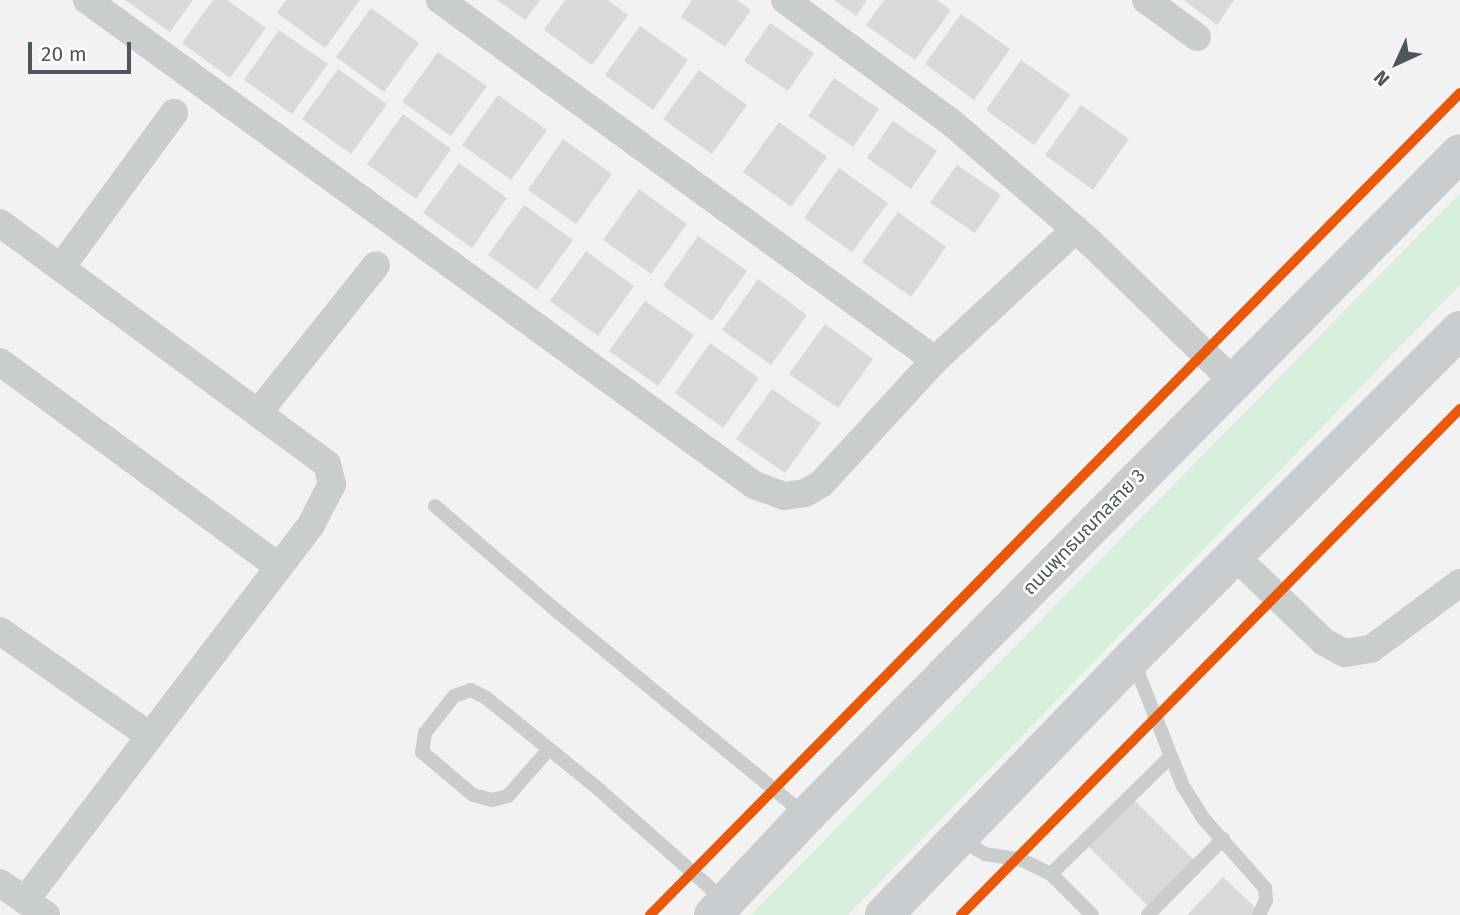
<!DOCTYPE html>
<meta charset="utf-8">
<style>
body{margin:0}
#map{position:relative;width:1460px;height:915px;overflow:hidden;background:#f2f2f2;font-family:"Fira Sans","Noto Sans Thai",sans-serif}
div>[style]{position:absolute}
.green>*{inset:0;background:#d9efde}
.building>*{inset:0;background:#d8dada}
.lane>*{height:14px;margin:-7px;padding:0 7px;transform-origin:7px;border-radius:7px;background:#cacdcd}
.street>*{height:28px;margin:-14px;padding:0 14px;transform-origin:14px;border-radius:14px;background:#cacdcd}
.secondary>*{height:38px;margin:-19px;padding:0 19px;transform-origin:19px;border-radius:19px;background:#cacdcf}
.cycleway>*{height:10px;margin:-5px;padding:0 5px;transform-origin:5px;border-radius:5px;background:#e8590c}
span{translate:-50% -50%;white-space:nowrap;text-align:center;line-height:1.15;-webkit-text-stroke:5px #fff;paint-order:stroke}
.street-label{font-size:19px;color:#4b575d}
.north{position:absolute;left:1362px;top:28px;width:70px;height:70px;-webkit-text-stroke:5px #fff;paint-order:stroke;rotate:225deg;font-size:19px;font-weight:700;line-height:28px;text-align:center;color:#4b575d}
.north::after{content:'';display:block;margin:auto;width:24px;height:32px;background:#4b575d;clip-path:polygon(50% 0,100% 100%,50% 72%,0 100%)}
.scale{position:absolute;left:28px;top:42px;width:103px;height:32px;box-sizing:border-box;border:4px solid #4b575d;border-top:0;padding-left:9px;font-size:21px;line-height:24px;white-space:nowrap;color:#4b575d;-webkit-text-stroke:5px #fff;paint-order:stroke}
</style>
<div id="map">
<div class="green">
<div style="clip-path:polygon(1460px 193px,1460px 285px,848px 915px,751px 915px)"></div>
</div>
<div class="building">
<div style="clip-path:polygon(125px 0,193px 0,170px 32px)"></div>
<div style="clip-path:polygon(213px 0,227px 0,266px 28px,230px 78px,182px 43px)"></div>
<div style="clip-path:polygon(286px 0,360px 0,325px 48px,277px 13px)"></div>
<div style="clip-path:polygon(497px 0,540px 0,525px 20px)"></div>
<div style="clip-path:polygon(565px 0,608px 0,628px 15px,592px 65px,544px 30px)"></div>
<div style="clip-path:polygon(692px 0,737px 0,751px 10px,725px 47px,681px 17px)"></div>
<div style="clip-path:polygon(834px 0,867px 0,856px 16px)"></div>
<div style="clip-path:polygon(884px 0,937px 0,951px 10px,915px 60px,866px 25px)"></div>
<div style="clip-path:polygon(1184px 0,1234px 0,1217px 25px)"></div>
<div style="clip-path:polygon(371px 8px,419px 43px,384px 92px,336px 57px)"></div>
<div style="clip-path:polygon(961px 14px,1010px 49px,974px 100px,925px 64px)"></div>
<div style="clip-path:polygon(770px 23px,814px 53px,788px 91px,744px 61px)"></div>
<div style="clip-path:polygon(640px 26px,688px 60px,653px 110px,605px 75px)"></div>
<div style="clip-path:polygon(279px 30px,328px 64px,292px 114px,244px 80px)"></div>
<div style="clip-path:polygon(438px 52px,487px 86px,451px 136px,402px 102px)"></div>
<div style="clip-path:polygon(1021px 60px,1070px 95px,1034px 145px,986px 110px)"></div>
<div style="clip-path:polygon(338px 69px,387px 104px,351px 154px,302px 119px)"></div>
<div style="clip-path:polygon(699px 70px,747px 105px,712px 154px,663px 119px)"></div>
<div style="clip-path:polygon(834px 78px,879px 109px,853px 147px,808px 116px)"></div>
<div style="clip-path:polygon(498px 95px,547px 130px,511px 180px,462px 145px)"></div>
<div style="clip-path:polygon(1081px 105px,1129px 139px,1093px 190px,1045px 155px)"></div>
<div style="clip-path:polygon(403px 114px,451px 149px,416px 199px,367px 164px)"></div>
<div style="clip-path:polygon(893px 121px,937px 151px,911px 189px,867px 158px)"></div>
<div style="clip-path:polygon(779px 122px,827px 157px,791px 207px,743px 172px)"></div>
<div style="clip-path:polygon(563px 139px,612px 174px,576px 224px,528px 190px)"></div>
<div style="clip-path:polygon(459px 163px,507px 198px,472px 248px,423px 213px)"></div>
<div style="clip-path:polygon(957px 165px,1001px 195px,975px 233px,930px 203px)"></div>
<div style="clip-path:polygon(839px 168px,888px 203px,852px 252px,804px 218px)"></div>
<div style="clip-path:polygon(639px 189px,687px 224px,651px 274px,603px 240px)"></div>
<div style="clip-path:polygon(524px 205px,573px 240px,537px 290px,488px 255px)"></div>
<div style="clip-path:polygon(898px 212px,946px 247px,911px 297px,862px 262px)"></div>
<div style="clip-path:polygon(698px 236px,747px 271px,712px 321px,663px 286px)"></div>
<div style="clip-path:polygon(586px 251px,634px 286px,598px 336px,550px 301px)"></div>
<div style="clip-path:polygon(758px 279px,807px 315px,771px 365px,722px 330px)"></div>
<div style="clip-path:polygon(645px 301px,694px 335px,658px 386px,609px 351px)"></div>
<div style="clip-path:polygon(825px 324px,873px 359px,838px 408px,789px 374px)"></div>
<div style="clip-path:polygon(710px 343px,759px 378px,723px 428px,675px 393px)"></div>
<div style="clip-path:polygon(772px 389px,821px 423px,785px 473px,736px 439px)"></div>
<div style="clip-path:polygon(1131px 797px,1194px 860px,1148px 906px,1085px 843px)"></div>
<div style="clip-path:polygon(1223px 877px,1257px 909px,1251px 915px,1187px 915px)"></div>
</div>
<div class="lane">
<div style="left:435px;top:506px;width:155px;rotate:40.8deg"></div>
<div style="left:552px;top:607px;width:328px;rotate:39.4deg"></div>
<div style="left:1133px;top:660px;width:136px;rotate:68.4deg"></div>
<div style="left:1183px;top:786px;width:36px;rotate:58deg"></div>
<div style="left:1202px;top:817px;width:95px;rotate:48.4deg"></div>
<div style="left:1265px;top:888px;width:12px;rotate:85deg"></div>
<div style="left:1266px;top:900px;width:17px;rotate:115deg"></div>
<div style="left:549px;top:749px;width:62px;rotate:131.1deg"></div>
<div style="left:508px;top:796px;width:16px;rotate:166deg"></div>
<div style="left:492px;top:800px;width:20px;rotate:-165deg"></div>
<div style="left:473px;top:795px;width:67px;rotate:-139.9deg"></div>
<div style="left:422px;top:752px;width:19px;rotate:-81deg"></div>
<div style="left:425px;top:733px;width:47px;rotate:-51.9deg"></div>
<div style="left:454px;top:696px;width:18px;rotate:-19deg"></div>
<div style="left:471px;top:690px;width:16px;rotate:27deg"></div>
<div style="left:485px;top:697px;width:141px;rotate:39deg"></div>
<div style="left:595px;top:786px;width:172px;rotate:41.5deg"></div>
<div style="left:960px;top:840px;width:29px;rotate:29deg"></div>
<div style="left:985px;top:854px;width:37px;rotate:9deg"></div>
<div style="left:1022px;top:860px;width:32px;rotate:26deg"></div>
<div style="left:1051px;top:874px;width:58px;rotate:45deg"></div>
<div style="left:1051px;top:874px;width:168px;rotate:-44.5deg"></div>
<div style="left:1148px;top:915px;width:107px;rotate:-45.4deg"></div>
</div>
<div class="street">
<div style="left:87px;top:0;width:825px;rotate:36.02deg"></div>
<div style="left:754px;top:485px;width:32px;rotate:20deg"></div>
<div style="left:784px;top:496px;width:21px;rotate:-8deg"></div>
<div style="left:805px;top:493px;width:18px;rotate:-29deg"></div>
<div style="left:821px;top:484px;width:168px;rotate:-47.4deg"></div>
<div style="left:935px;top:360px;width:192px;rotate:-42.9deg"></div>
<div style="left:440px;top:0;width:612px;rotate:36.03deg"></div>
<div style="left:785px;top:0;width:207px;rotate:36.4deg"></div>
<div style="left:952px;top:123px;width:182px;rotate:40.8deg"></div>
<div style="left:1090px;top:242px;width:199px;rotate:44.2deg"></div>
<div style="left:1146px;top:0;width:63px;rotate:36deg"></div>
<div style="left:0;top:223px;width:406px;rotate:36.4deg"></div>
<div style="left:327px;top:464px;width:21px;rotate:76deg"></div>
<div style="left:332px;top:484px;width:46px;rotate:117.1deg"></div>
<div style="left:311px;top:525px;width:472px;rotate:127.3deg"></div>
<div style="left:62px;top:266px;width:190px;rotate:-53.8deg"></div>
<div style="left:0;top:362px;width:346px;rotate:36.3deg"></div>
<div style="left:258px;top:413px;width:189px;rotate:-51.4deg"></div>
<div style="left:1236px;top:557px;width:122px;rotate:44deg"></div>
<div style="left:1324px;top:642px;width:24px;rotate:28deg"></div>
<div style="left:1345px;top:653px;width:26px;rotate:-9deg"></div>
<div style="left:1371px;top:649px;width:111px;rotate:-36.6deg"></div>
<div style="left:0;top:631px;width:183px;rotate:35deg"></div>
<div style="left:0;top:883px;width:56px;rotate:34.8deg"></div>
</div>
<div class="secondary">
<div style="left:713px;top:915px;width:136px;rotate:-46.8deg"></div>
<div style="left:806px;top:816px;width:931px;rotate:-45.39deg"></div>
<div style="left:884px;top:915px;width:357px;rotate:-46deg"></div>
<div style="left:1132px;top:658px;width:464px;rotate:-45deg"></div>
</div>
<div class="cycleway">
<div style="left:650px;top:915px;width:1154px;rotate:-45.42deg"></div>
<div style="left:961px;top:915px;width:711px;rotate:-45.4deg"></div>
</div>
<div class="street-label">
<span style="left:1084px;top:532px;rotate:-46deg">ถนนพุทธมณฑลสาย 3</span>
</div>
<div class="north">N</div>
<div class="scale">20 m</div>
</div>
